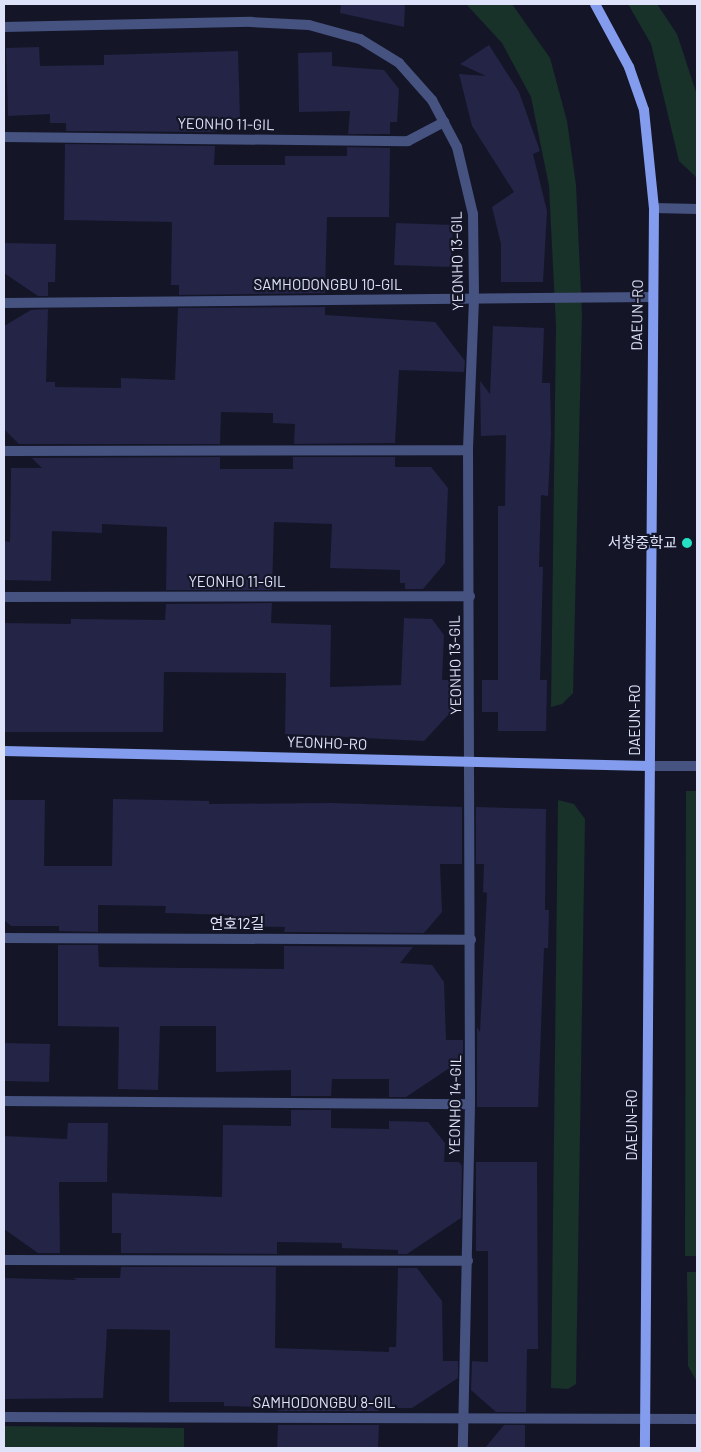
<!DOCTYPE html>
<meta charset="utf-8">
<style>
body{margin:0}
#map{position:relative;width:701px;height:1452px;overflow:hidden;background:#141627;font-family:Barlow,"Noto Sans KR",sans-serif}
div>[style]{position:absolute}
.green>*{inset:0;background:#183129}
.building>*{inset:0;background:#232446}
.street>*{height:10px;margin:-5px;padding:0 5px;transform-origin:5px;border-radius:5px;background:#465280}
.secondary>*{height:10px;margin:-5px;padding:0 5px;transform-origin:5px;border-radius:5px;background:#839ced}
.dots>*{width:14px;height:14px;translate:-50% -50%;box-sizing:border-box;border:2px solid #141627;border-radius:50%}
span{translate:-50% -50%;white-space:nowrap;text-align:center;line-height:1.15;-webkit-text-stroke:4.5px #141627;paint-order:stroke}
.street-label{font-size:15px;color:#dfe3fa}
.poi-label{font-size:15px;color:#dfe3fa}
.right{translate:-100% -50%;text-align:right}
.frame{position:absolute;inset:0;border:5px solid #dfe3fa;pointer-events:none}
</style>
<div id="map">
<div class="green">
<div style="clip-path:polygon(466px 4px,512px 4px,550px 58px,567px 121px,576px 185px,582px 314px,573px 693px,562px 704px,551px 707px,556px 326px,549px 186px,531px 97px,502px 43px)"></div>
<div style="clip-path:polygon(628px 4px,657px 4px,677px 34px,697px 95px,697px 178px,679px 161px,651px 44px)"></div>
<div style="clip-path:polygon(686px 791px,697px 791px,697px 1256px,685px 1256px)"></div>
<div style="clip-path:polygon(558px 800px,574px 804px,585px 819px,576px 1384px,568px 1389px,551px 1388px)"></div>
<div style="clip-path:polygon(687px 1272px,697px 1272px,697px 1382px,688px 1366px)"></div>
<div style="clip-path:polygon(4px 1426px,184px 1428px,184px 1448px,4px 1448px)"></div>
</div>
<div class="building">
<div style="clip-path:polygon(341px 4px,405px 4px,404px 27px,340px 13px)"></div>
<div style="clip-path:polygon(489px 45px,519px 92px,540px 151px,533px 154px,547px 211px,543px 282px,501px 282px,501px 244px,492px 207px,514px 192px,472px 126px,459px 74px,486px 76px,460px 64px)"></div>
<div style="clip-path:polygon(39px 47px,40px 66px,104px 65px,104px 55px,238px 51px,240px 118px,215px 119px,215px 132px,66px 131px,66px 123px,50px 123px,50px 114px,8px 116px,6px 48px)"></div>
<div style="clip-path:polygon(332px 52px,332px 66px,384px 70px,399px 89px,397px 122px,390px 122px,390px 134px,348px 134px,350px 111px,299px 112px,298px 53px)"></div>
<div style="clip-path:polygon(65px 144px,215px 146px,214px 165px,285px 165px,285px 156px,347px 156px,347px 147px,390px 148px,389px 217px,327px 217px,325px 293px,179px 295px,179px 285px,171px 285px,172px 222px,64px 220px)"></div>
<div style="clip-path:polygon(396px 223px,453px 225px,451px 267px,394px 265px)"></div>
<div style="clip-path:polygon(4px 243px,56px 244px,55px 282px,48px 282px,48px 296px,38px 296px,4px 273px)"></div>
<div style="clip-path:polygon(325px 307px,325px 315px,435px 322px,465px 361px,464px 372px,399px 370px,395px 443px,294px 444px,295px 424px,273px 423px,273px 413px,221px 412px,220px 444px,19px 444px,4px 429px,4px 326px,31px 310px,48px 309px,46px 382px,55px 382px,55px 387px,121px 388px,121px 378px,175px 380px,178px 308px)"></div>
<div style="clip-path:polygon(493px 326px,544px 328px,542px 383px,550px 383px,551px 434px,548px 496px,541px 495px,539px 567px,543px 567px,540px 680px,547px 680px,546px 731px,498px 731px,498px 712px,482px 712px,482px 680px,498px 680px,498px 506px,505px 506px,506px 435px,481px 436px,480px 381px,490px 394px)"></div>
<div style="clip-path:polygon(220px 457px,220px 469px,293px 469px,293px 457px,395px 457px,395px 467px,431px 467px,448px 488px,445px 563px,423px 589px,405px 589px,405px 583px,400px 583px,400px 570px,330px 568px,332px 524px,274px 522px,272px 590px,166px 590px,167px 527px,102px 524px,102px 533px,52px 531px,51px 581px,4px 580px,4px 541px,10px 542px,11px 468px,42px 468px,32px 458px)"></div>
<div style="clip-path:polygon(272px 603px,271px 623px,331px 625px,330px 687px,401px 685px,404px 618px,432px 619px,444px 635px,442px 680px,462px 680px,462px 700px,424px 741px,285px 734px,286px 673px,164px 672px,163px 732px,4px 732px,4px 623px,71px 624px,71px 619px,165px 620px,166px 604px)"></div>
<div style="clip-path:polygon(113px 799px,209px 801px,209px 804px,331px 803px,462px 807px,462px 864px,440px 864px,442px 912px,424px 933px,284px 932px,285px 927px,230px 926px,231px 915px,165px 913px,166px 906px,98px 905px,98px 932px,59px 931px,59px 926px,11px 926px,4px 920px,4px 800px,45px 800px,44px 866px,112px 866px)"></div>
<div style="clip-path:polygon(476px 807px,546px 809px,545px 910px,549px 910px,548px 948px,544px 948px,538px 1107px,477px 1107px,477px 1027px,480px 1032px,487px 893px,483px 892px,484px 864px,476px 864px)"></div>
<div style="clip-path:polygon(58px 945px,98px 945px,99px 967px,284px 969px,284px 946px,413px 947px,400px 963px,432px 965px,444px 982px,446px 1040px,463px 1040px,463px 1059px,406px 1097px,389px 1097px,389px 1079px,332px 1079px,331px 1096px,291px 1096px,291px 1070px,216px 1072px,216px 1026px,160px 1026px,158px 1090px,118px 1089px,119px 1027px,58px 1026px)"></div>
<div style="clip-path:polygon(4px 1043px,50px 1044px,49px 1082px,4px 1081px)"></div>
<div style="clip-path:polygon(291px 1110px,331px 1110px,331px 1128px,389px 1129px,389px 1121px,428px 1122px,445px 1143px,444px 1162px,459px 1162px,462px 1166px,461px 1218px,407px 1254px,398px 1254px,398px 1250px,342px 1248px,342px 1243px,277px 1242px,277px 1254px,121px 1253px,121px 1233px,112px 1233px,112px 1193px,222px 1197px,223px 1125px,291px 1126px)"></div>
<div style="clip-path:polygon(68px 1123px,108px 1123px,107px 1182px,59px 1182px,60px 1253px,38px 1253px,4px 1229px,4px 1136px,67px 1139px)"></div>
<div style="clip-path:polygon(476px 1162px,537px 1162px,538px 1349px,527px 1349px,526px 1412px,496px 1412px,471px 1390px,472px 1361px,488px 1362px,488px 1251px,476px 1251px)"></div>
<div style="clip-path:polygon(121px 1267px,276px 1267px,275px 1348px,389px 1352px,389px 1347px,396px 1347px,398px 1268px,417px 1268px,442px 1301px,443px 1361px,458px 1361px,458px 1378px,412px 1408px,379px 1408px,379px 1411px,278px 1411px,275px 1407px,224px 1406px,224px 1402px,169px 1402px,170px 1330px,107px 1329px,103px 1398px,4px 1399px,4px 1278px,77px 1280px,73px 1278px,120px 1278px)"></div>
<div style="clip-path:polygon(278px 1425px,379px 1425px,378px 1448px,277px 1448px)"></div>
<div style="clip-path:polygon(504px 1425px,525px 1425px,525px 1448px,485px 1448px)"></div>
</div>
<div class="street">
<div style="left:4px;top:27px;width:247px;rotate:-1.2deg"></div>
<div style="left:251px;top:22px;width:58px;rotate:3deg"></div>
<div style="left:309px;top:25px;width:53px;rotate:15.4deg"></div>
<div style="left:360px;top:39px;width:46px;rotate:31.6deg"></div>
<div style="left:399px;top:63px;width:50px;rotate:48.3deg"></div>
<div style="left:432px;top:100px;width:53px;rotate:62deg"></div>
<div style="left:457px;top:147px;width:69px;rotate:76.6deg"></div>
<div style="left:473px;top:214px;width:85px;rotate:89.3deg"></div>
<div style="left:474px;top:299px;width:151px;rotate:92.3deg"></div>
<div style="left:468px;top:450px;width:654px;rotate:89.82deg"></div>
<div style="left:470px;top:1104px;width:344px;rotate:91.2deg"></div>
<div style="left:4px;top:137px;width:404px;rotate:0.6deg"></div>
<div style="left:408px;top:141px;width:41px;rotate:-27.8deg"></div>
<div style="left:654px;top:208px;width:43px;rotate:1.3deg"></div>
<div style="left:4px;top:303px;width:648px;rotate:-0.53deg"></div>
<div style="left:4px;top:451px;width:464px;rotate:-0.1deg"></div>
<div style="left:4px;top:597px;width:466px;rotate:-0.1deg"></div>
<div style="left:649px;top:766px;width:48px"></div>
<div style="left:4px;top:938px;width:467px;rotate:0.2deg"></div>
<div style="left:4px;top:1101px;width:466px;rotate:0.4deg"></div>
<div style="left:4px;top:1260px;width:464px;rotate:0.1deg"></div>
<div style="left:4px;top:1417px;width:693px;rotate:0.17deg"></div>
</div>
<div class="secondary">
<div style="left:595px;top:4px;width:72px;rotate:61.6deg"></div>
<div style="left:629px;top:67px;width:46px;rotate:70.8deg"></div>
<div style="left:644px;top:110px;width:99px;rotate:84.2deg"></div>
<div style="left:654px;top:208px;width:1240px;rotate:90.42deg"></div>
<div style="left:4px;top:751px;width:645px;rotate:1.33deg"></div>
</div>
<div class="dots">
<div style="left:687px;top:543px;background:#25e0c3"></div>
</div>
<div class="street-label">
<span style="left:226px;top:124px;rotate:1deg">YEONHO 11-GIL</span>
<span style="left:457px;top:261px;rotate:-91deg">YEONHO 13-GIL</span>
<span style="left:328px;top:285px">SAMHODONGBU 10-GIL</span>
<span style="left:637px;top:315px;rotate:-89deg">DAEUN-RO</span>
<span style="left:237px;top:582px">YEONHO 11-GIL</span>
<span style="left:455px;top:665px;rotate:-91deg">YEONHO 13-GIL</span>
<span style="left:635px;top:720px;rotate:-90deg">DAEUN-RO</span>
<span style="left:327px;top:743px;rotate:2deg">YEONHO-RO</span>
<span style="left:237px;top:924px">연호12길</span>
<span style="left:455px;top:1105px;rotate:-89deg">YEONHO 14-GIL</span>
<span style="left:632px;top:1125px;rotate:-90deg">DAEUN-RO</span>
<span style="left:324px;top:1403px">SAMHODONGBU 8-GIL</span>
</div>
<div class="poi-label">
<span class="right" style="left:677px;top:543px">서창중학교</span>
</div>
<div class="frame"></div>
</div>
